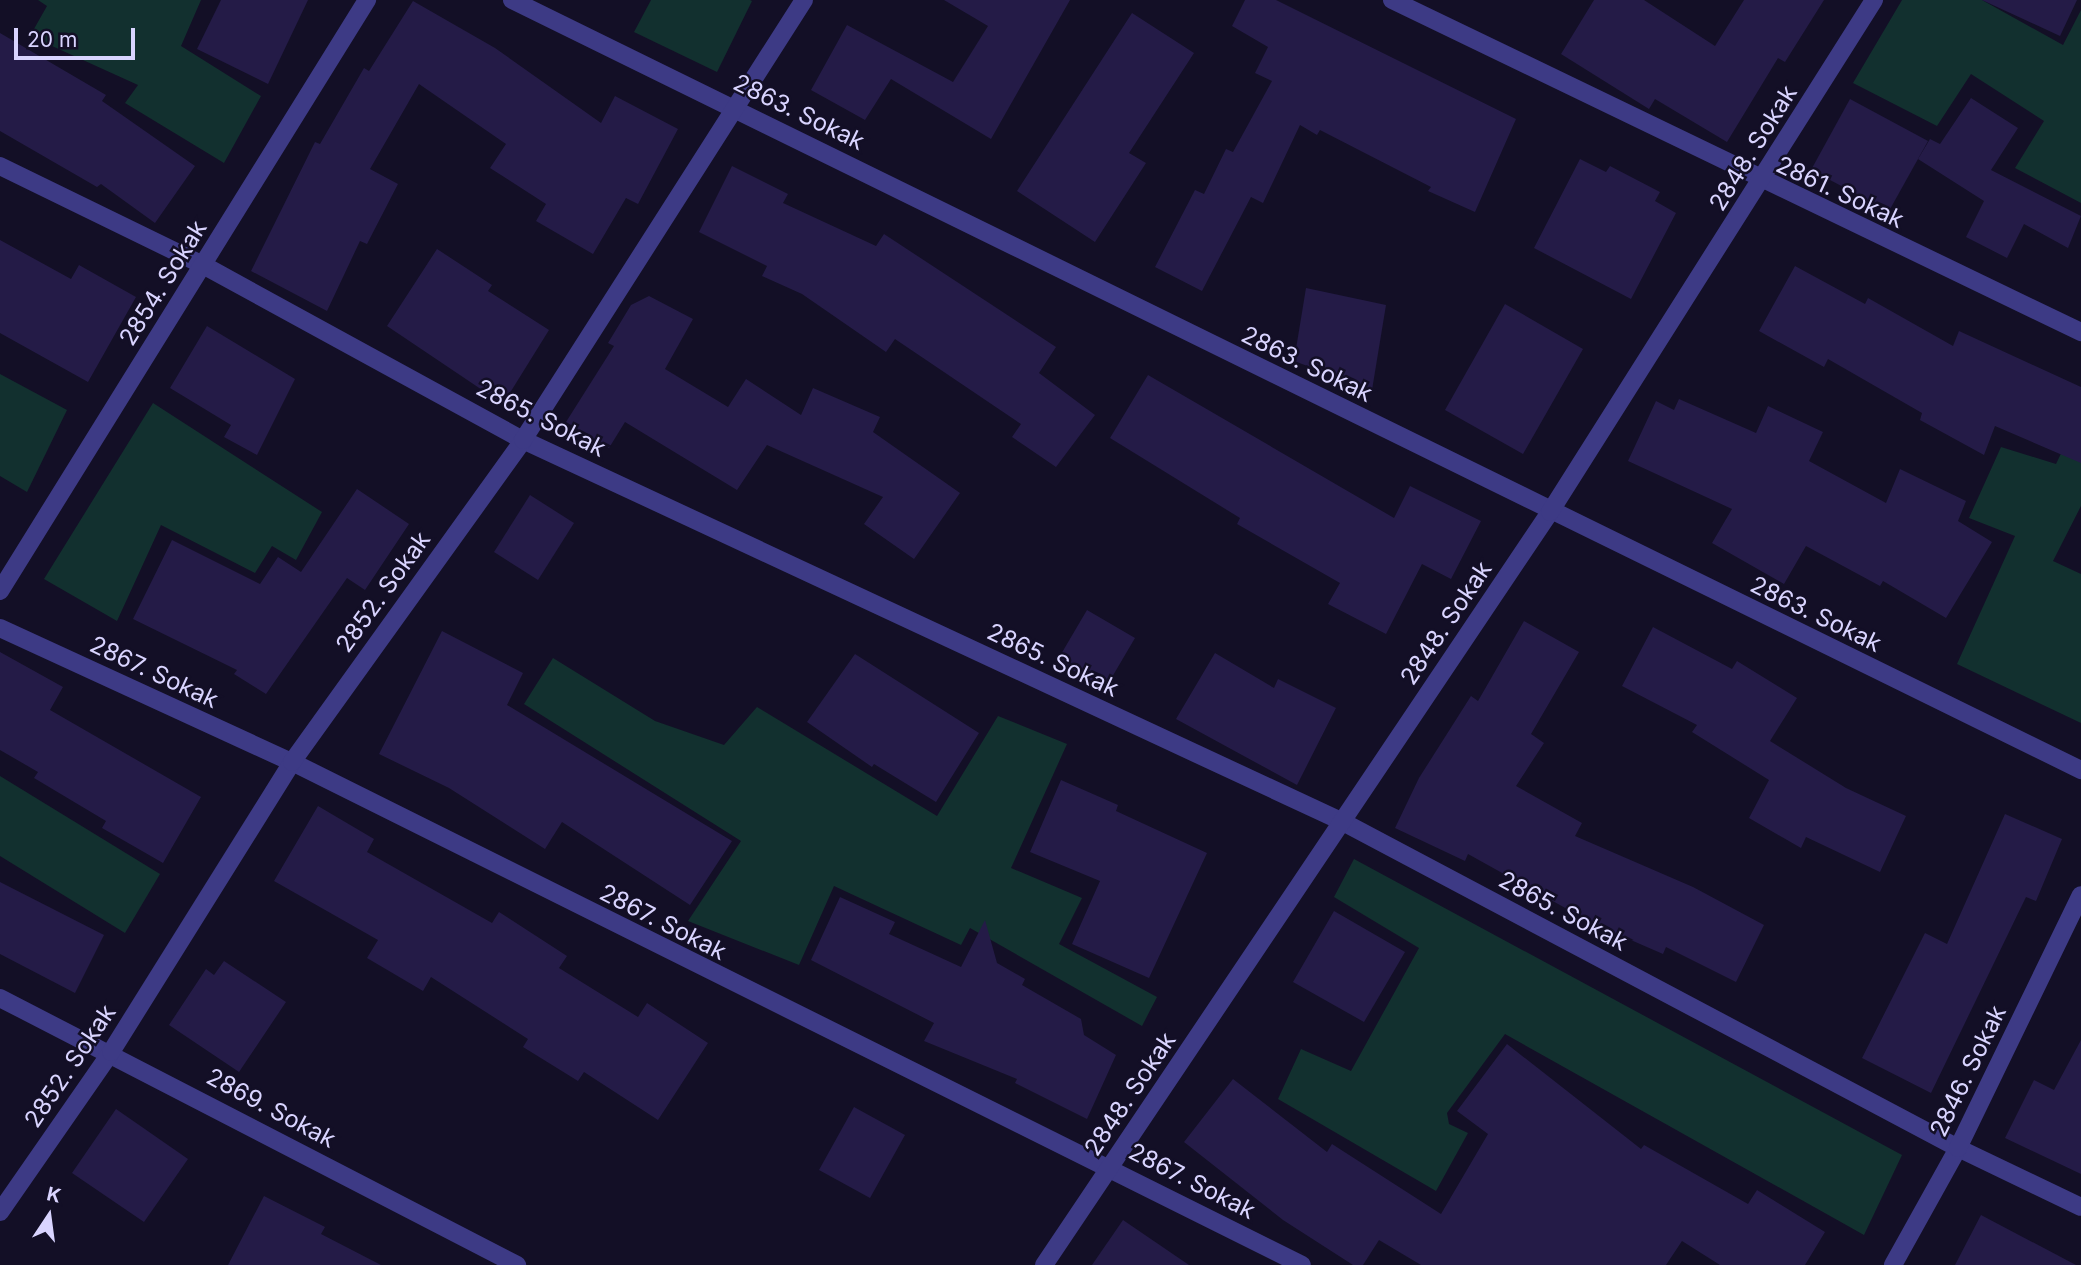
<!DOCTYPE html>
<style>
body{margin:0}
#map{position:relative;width:2081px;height:1265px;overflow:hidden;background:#130f26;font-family:Inter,sans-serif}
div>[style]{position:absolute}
.green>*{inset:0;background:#12302f}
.building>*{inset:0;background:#241b47}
.minor>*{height:18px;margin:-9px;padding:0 9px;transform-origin:9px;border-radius:9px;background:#3d3a85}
span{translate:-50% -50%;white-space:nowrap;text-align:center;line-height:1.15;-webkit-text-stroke:5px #130f26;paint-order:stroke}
.street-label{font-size:24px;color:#d9d4ff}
.north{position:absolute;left:14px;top:1181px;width:70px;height:70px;-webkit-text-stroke:5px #130f26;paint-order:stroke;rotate:13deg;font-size:19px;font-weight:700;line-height:28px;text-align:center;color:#d9d4ff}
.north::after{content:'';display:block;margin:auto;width:24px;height:32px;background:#d9d4ff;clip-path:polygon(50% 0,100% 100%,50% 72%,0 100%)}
.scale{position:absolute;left:14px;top:28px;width:121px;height:32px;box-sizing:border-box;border:4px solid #d9d4ff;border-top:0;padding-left:9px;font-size:21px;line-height:24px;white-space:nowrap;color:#d9d4ff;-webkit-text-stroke:5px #130f26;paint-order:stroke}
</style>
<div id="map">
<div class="green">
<div style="clip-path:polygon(38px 0,201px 0,181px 46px,261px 96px,224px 163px,125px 103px,138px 85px,30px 36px,47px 6px)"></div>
<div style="clip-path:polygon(651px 0,750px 0,752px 1px,717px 72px,634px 32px)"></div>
<div style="clip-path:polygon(1902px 0,1982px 0,2063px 45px,2081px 10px,2081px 203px,2015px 168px,2044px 121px,1971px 74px,1937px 126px,1853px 83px)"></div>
<div style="clip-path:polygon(0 374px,67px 410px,27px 492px,0 476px)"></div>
<div style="clip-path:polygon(153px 403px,322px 512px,296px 560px,272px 546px,255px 573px,161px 525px,117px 621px,44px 579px)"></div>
<div style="clip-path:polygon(2066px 443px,2081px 449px,2081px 506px,2053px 561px,2081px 574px,2081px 723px,1957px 664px,2015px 536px,1969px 518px,2001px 447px,2056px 464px)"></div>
<div style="clip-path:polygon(553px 658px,655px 721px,724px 745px,757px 707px,937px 816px,998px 716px,1067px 744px,1011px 868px,1082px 898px,1059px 944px,1157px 997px,1142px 1026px,970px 928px,961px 945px,834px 886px,799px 965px,688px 921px,741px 841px,524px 704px)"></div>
<div style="clip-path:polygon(0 776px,160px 874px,125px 933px,0 856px)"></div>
<div style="clip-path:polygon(1354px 859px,1902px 1155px,1864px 1235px,1505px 1034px,1447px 1113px,1449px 1124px,1468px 1133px,1436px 1191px,1278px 1099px,1301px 1049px,1351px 1071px,1419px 948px,1334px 897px)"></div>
</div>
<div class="building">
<div style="clip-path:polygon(221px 0,308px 0,268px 84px,197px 49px)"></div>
<div style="clip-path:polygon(944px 0,1070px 0,991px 139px,891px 79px,865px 120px,811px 90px,847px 25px,953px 82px,988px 26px)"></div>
<div style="clip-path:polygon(1245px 0,1276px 0,1516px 119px,1475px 212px,1428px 191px,1431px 187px,1320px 130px,1317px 135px,1300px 125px,1263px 203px,1251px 197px,1202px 291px,1155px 267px,1195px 190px,1204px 194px,1226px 149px,1233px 152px,1272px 81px,1255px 73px,1268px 47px,1232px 26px)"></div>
<div style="clip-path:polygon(1594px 0,1644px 0,1715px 46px,1744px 0,1824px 0,1785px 62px,1778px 58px,1727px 142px,1655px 99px,1649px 109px,1561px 54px)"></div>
<div style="clip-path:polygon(1982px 0,2077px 0,2060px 36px)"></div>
<div style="clip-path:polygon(413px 1px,495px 48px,601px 123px,615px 96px,678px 129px,638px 204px,626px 198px,593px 254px,536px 221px,546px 204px,490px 168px,506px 144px,419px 84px,370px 169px,398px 184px,367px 244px,360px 241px,327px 311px,251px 271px,315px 142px,320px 144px,364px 68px,369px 71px)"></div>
<div style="clip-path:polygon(1132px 13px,1194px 53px,1129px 153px,1146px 163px,1095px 242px,1017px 191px)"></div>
<div style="clip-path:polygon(0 33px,106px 95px,102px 101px,195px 166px,155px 223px,101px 184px,97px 187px,0 131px)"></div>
<div style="clip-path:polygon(1971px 98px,2018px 128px,1991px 170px,2081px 216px,2068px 248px,2024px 224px,2007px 258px,1966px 237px,1984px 201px,1918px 159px,1930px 139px,1940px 144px)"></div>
<div style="clip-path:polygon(1850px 99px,1928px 141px,1889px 211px,1811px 170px)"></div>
<div style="clip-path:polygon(1580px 159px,1606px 172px,1610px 166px,1660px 192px,1655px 201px,1676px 213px,1631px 299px,1534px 248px)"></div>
<div style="clip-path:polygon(732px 166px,788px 194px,783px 203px,876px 246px,884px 234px,1056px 347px,1039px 373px,1095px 415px,1056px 467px,1012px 437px,1021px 424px,895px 339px,886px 352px,802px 294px,762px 276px,767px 266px,699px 232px)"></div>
<div style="clip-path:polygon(0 240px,71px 279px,79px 265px,136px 297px,88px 382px,0 333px)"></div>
<div style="clip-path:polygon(437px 249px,492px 285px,488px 291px,549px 330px,503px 404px,387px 326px)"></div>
<div style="clip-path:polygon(1795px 266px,1865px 304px,1868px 298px,1953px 346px,1959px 331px,2081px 387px,2081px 463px,1995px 426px,1984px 455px,1920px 420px,1922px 413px,1828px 359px,1824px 367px,1759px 331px)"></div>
<div style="clip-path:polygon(1306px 288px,1386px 305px,1372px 390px,1294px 361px)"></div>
<div style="clip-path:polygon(649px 296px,693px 319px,665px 369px,728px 407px,746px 379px,801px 415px,813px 388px,880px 417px,873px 432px,960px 493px,914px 559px,864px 524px,883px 497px,767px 445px,737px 490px,625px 422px,609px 448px,566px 422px,614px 346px,608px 343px,631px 305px)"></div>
<div style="clip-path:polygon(1505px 304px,1583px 349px,1523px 454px,1445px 410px)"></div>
<div style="clip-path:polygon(207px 326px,295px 379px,257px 455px,224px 437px,231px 425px,170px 388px)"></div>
<div style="clip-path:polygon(1148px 375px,1394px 518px,1410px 486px,1481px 521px,1451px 579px,1422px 564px,1386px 634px,1328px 604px,1340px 583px,1237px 524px,1240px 518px,1110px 438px)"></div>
<div style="clip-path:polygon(1679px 399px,1756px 433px,1768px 406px,1823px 432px,1809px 461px,1886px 503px,1900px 469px,1966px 501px,1958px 521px,1992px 542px,1946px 618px,1883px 581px,1880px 586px,1806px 546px,1784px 584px,1712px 543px,1732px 509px,1628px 461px,1656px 401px,1674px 410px)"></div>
<div style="clip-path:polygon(357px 489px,409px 524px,365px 590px,347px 578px,266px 694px,234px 674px,237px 670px,133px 619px,172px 540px,260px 584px,278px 557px,301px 572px)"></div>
<div style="clip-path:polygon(530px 495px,574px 523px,538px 580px,494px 552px)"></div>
<div style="clip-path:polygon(1087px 610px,1135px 638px,1105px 689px,1057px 661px)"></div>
<div style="clip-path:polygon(1524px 621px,1579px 652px,1531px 734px,1544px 743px,1516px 786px,1582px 823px,1575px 836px,1693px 887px,1764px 925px,1736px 982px,1666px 947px,1663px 954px,1594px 924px,1468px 854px,1465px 861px,1395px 828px,1419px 778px,1471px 696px,1478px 701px)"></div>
<div style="clip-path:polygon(1653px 627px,1732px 669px,1737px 661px,1797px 698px,1770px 741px,1846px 788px,1906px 816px,1880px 872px,1806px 837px,1801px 848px,1749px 818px,1769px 780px,1692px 732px,1697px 725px,1622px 686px)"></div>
<div style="clip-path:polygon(442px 631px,523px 673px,507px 705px,732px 841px,690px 905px,562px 822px,545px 849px,449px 788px,379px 754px)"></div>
<div style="clip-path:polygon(0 652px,63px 687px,50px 710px,201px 797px,163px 863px,102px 828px,106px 821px,34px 778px,38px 772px,0 750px)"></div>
<div style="clip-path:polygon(1215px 653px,1274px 688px,1278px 679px,1336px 708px,1297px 785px,1176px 719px)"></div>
<div style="clip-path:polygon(855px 654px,979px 733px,936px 802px,874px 764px,872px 767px,807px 722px)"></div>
<div style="clip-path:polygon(1061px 780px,1118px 805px,1116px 811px,1207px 853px,1149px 978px,1072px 944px,1100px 881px,1030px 852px)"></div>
<div style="clip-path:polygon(318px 806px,374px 839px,367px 852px,492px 923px,499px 912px,567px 956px,559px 968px,638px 1017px,647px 1003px,708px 1043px,658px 1120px,584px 1072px,578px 1081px,523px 1047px,528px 1039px,431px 977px,423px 991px,367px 958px,378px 940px,274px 881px)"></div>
<div style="clip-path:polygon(2005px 814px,2062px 839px,2036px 901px,2026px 897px,1931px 1093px,1862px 1058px,1925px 933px,1947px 944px)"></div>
<div style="clip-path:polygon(0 882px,104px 935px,75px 993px,0 954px)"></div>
<div style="clip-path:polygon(840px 897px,895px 922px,889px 934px,961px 967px,985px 920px,997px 963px,1025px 979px,1022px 985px,1081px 1019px,1084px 1035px,1116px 1055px,1087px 1119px,1015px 1083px,1017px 1079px,924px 1041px,934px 1023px,811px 960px)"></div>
<div style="clip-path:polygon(1334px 911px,1405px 952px,1364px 1022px,1293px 982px)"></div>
<div style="clip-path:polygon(224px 961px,286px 1002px,239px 1072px,169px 1025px,206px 969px,214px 975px)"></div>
<div style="clip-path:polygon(2081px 1040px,2081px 1174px,2005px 1138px,2034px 1080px,2054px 1090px)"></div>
<div style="clip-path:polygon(1507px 1044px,1641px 1149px,1644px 1145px,1748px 1204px,1757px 1190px,1825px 1232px,1805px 1265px,1720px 1265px,1682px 1241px,1666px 1265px,1421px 1265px,1379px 1240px,1363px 1265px,1353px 1265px,1283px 1220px,1184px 1142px,1233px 1079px,1327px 1152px,1332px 1144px,1441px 1214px,1488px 1134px,1457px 1111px)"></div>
<div style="clip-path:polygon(854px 1107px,905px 1135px,870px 1198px,819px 1170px)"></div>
<div style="clip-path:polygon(116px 1109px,188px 1159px,144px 1222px,72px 1173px)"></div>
<div style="clip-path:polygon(264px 1196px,325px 1227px,321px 1234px,381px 1265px,228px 1265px)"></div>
<div style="clip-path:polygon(1981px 1215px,2076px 1265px,1955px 1265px)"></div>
<div style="clip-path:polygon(1123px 1220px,1189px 1265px,1092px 1265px)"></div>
</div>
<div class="minor">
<div style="left:512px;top:0;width:1748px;rotate:26.14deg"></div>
<div style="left:1392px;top:0;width:765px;rotate:25.73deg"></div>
<div style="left:0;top:166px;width:226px;rotate:26deg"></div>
<div style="left:203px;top:265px;width:365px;rotate:28.7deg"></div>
<div style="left:523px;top:440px;width:905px;rotate:24.98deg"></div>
<div style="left:1343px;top:822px;width:696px;rotate:27.93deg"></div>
<div style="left:1958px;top:1148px;width:136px;rotate:25.6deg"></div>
<div style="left:0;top:591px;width:696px;rotate:-58.16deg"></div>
<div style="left:0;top:628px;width:321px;rotate:24.7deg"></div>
<div style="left:292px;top:762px;width:1128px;rotate:26.47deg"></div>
<div style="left:0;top:998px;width:582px;rotate:27.31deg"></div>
<div style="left:0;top:1212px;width:195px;rotate:-55.2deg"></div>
<div style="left:111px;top:1052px;width:342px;rotate:-58deg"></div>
<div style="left:292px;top:762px;width:396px;rotate:-54.3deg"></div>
<div style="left:523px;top:440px;width:522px;rotate:-57.44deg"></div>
<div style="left:1044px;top:1265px;width:907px;rotate:-56.1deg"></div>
<div style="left:1550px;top:512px;width:606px;rotate:-57.67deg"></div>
<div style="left:1893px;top:1265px;width:134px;rotate:-60.9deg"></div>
<div style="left:1958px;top:1148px;width:281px;rotate:-64.1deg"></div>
</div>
<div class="street-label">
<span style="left:799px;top:112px;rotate:26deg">2863. Sokak</span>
<span style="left:1753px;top:148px;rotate:-58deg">2848. Sokak</span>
<span style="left:1840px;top:192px;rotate:25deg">2861. Sokak</span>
<span style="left:163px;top:283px;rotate:-58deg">2854. Sokak</span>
<span style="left:1307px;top:364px;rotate:26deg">2863. Sokak</span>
<span style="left:541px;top:418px;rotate:27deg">2865. Sokak</span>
<span style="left:383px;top:592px;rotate:-54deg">2852. Sokak</span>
<span style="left:1816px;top:614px;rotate:26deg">2863. Sokak</span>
<span style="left:1446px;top:623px;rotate:-56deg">2848. Sokak</span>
<span style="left:1053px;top:660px;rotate:25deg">2865. Sokak</span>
<span style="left:154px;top:672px;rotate:25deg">2867. Sokak</span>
<span style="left:1563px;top:911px;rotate:28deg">2865. Sokak</span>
<span style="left:663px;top:922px;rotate:27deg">2867. Sokak</span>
<span style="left:70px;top:1066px;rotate:-56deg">2852. Sokak</span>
<span style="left:1968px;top:1071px;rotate:-64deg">2846. Sokak</span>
<span style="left:1130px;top:1094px;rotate:-56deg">2848. Sokak</span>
<span style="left:271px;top:1108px;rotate:28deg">2869. Sokak</span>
<span style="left:1192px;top:1181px;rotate:27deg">2867. Sokak</span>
</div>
<div class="north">K</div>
<div class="scale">20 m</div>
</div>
